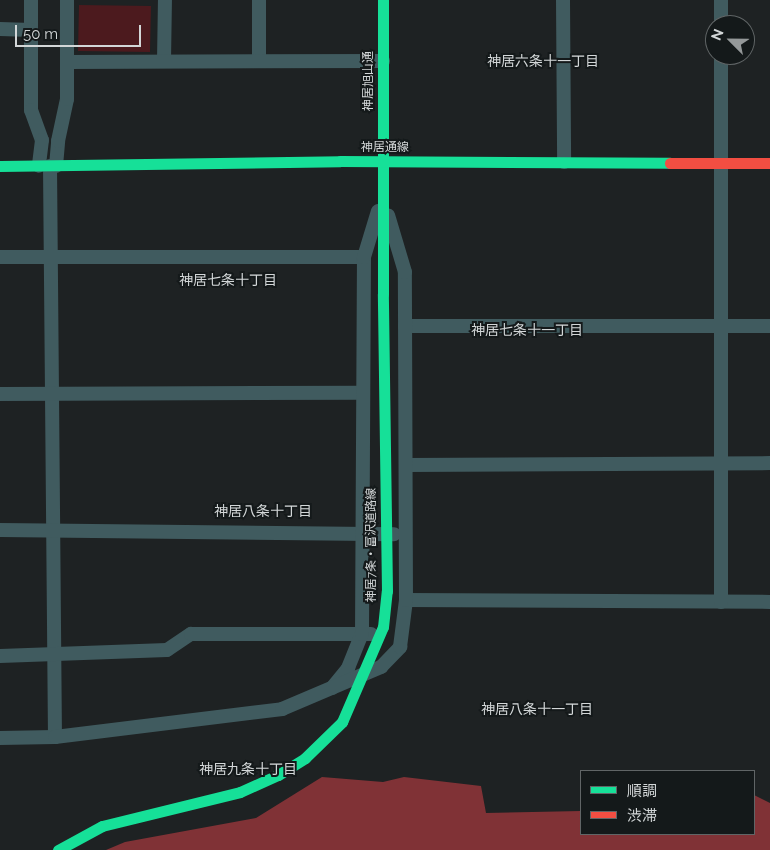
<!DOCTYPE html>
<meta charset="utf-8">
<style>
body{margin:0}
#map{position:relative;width:770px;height:850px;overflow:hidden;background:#1e2223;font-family:Raleway,"Noto Sans JP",sans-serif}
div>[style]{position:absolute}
.green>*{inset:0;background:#4c1a1e}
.forest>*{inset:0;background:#803236}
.street>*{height:14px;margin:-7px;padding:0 7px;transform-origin:7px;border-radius:7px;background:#405b5f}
.fast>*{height:11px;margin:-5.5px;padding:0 5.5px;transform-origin:5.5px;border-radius:5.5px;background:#16e098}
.jam>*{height:11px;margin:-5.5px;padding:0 5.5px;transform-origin:5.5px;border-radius:5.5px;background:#f24e42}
.fast-bridge>*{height:11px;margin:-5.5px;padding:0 5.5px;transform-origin:5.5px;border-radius:5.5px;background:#16e098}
span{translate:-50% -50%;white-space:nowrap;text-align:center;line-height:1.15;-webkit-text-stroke:4px #14191a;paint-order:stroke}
.street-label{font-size:12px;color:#d3d7d8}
.neighbourhood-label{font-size:14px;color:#d3d7d8}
.legend{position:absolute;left:580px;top:770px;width:175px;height:65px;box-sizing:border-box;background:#14191a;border:1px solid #606566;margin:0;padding:6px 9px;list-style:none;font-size:15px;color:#d3d7d8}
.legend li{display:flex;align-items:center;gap:10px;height:25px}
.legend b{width:25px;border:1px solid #606566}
.north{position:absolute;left:705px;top:15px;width:50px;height:50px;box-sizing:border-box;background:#14191a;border:1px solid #606566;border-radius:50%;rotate:293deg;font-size:14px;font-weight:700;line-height:20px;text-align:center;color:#d3d7d8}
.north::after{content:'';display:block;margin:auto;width:18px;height:22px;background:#949899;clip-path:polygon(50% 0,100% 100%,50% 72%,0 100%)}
.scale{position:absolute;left:15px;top:25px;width:126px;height:22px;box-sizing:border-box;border:2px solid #d3d7d8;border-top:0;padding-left:6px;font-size:15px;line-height:18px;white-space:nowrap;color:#d3d7d8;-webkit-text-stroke:4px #14191a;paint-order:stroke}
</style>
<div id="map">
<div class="green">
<div style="clip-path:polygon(79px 5px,151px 6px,150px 52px,78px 51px)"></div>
</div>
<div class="forest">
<div style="clip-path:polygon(322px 777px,383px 782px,404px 777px,481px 786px,486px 813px,581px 811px,581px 834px,754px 834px,754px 795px,770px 803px,770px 850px,106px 850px,125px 842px,256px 818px)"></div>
</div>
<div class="street">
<div style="left:31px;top:0;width:110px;rotate:90deg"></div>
<div style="left:31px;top:110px;width:32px;rotate:70deg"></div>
<div style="left:42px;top:140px;width:26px;rotate:97deg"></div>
<div style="left:563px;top:0;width:162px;rotate:89.6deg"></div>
<div style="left:721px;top:25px;width:25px;rotate:-90deg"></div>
<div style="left:0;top:29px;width:31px;rotate:2deg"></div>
<div style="left:164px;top:61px;width:61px;rotate:-89.1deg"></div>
<div style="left:259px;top:61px;width:61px;rotate:-90deg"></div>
<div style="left:67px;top:62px;width:316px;rotate:-0.2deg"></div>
<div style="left:50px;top:166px;width:571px;rotate:89.5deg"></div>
<div style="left:56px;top:166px;width:25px;rotate:-85deg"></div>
<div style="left:58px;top:141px;width:43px;rotate:-77.9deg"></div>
<div style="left:67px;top:99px;width:99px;rotate:-90deg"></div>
<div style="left:0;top:257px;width:364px"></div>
<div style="left:405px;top:326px;width:365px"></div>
<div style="left:0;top:394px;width:363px;rotate:-0.2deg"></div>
<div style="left:406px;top:465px;width:364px;rotate:-0.3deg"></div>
<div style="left:0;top:530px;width:394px;rotate:0.6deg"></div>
<div style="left:406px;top:600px;width:364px;rotate:0.3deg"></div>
<div style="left:721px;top:602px;width:547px;rotate:-90deg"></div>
<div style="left:0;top:656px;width:167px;rotate:-2.1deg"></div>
<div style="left:167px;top:650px;width:29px;rotate:-34deg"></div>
<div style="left:191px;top:634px;width:180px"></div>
<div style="left:332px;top:688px;width:26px;rotate:-51deg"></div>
<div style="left:348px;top:668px;width:37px;rotate:-68deg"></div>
<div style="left:362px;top:634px;width:377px;rotate:-89.7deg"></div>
<div style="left:364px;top:257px;width:48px;rotate:-73.1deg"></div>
<div style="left:0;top:738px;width:55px;rotate:-1deg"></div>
<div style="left:55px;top:737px;width:229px;rotate:-7deg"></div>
<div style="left:282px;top:709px;width:108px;rotate:-23deg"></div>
<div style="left:381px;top:667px;width:28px;rotate:-46deg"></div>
<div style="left:400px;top:647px;width:47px;rotate:-82.7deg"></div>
<div style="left:406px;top:600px;width:328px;rotate:-90.2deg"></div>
<div style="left:405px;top:272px;width:59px;rotate:-106.6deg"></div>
</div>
<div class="fast">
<div style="left:383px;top:0;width:294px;rotate:90deg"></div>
<div style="left:0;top:166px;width:340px;rotate:-0.8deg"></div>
<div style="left:340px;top:161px;width:330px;rotate:0.3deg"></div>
<div style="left:58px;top:850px;width:50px;rotate:-28.6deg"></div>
<div style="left:102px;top:826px;width:142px;rotate:-13.8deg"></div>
<div style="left:240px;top:792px;width:42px;rotate:-24.1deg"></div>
<div style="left:278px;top:775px;width:32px;rotate:-32deg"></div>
<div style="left:305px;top:758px;width:52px;rotate:-44.2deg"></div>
</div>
<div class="jam">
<div style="left:670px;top:163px;width:100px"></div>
</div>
<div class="fast-bridge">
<div style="left:342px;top:722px;width:103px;rotate:-66.7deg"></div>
<div style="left:383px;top:627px;width:36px;rotate:-84deg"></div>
<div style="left:387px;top:591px;width:297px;rotate:-90.8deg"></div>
</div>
<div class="street-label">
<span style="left:369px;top:81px;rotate:-90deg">神居旭山通</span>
<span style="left:385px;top:148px">神居通線</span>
<span style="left:372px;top:545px;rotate:-90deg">神居7条・富沢道路線</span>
</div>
<div class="neighbourhood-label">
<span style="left:543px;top:61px">神居六条十一丁目</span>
<span style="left:228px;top:280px">神居七条十丁目</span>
<span style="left:527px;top:330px">神居七条十一丁目</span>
<span style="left:263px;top:511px">神居八条十丁目</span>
<span style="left:537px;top:709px">神居八条十一丁目</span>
<span style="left:248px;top:769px">神居九条十丁目</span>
</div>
<ul class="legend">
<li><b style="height:6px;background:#16e098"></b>順調</li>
<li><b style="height:6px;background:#f24e42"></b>渋滞</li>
</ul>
<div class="north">N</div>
<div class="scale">50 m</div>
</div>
